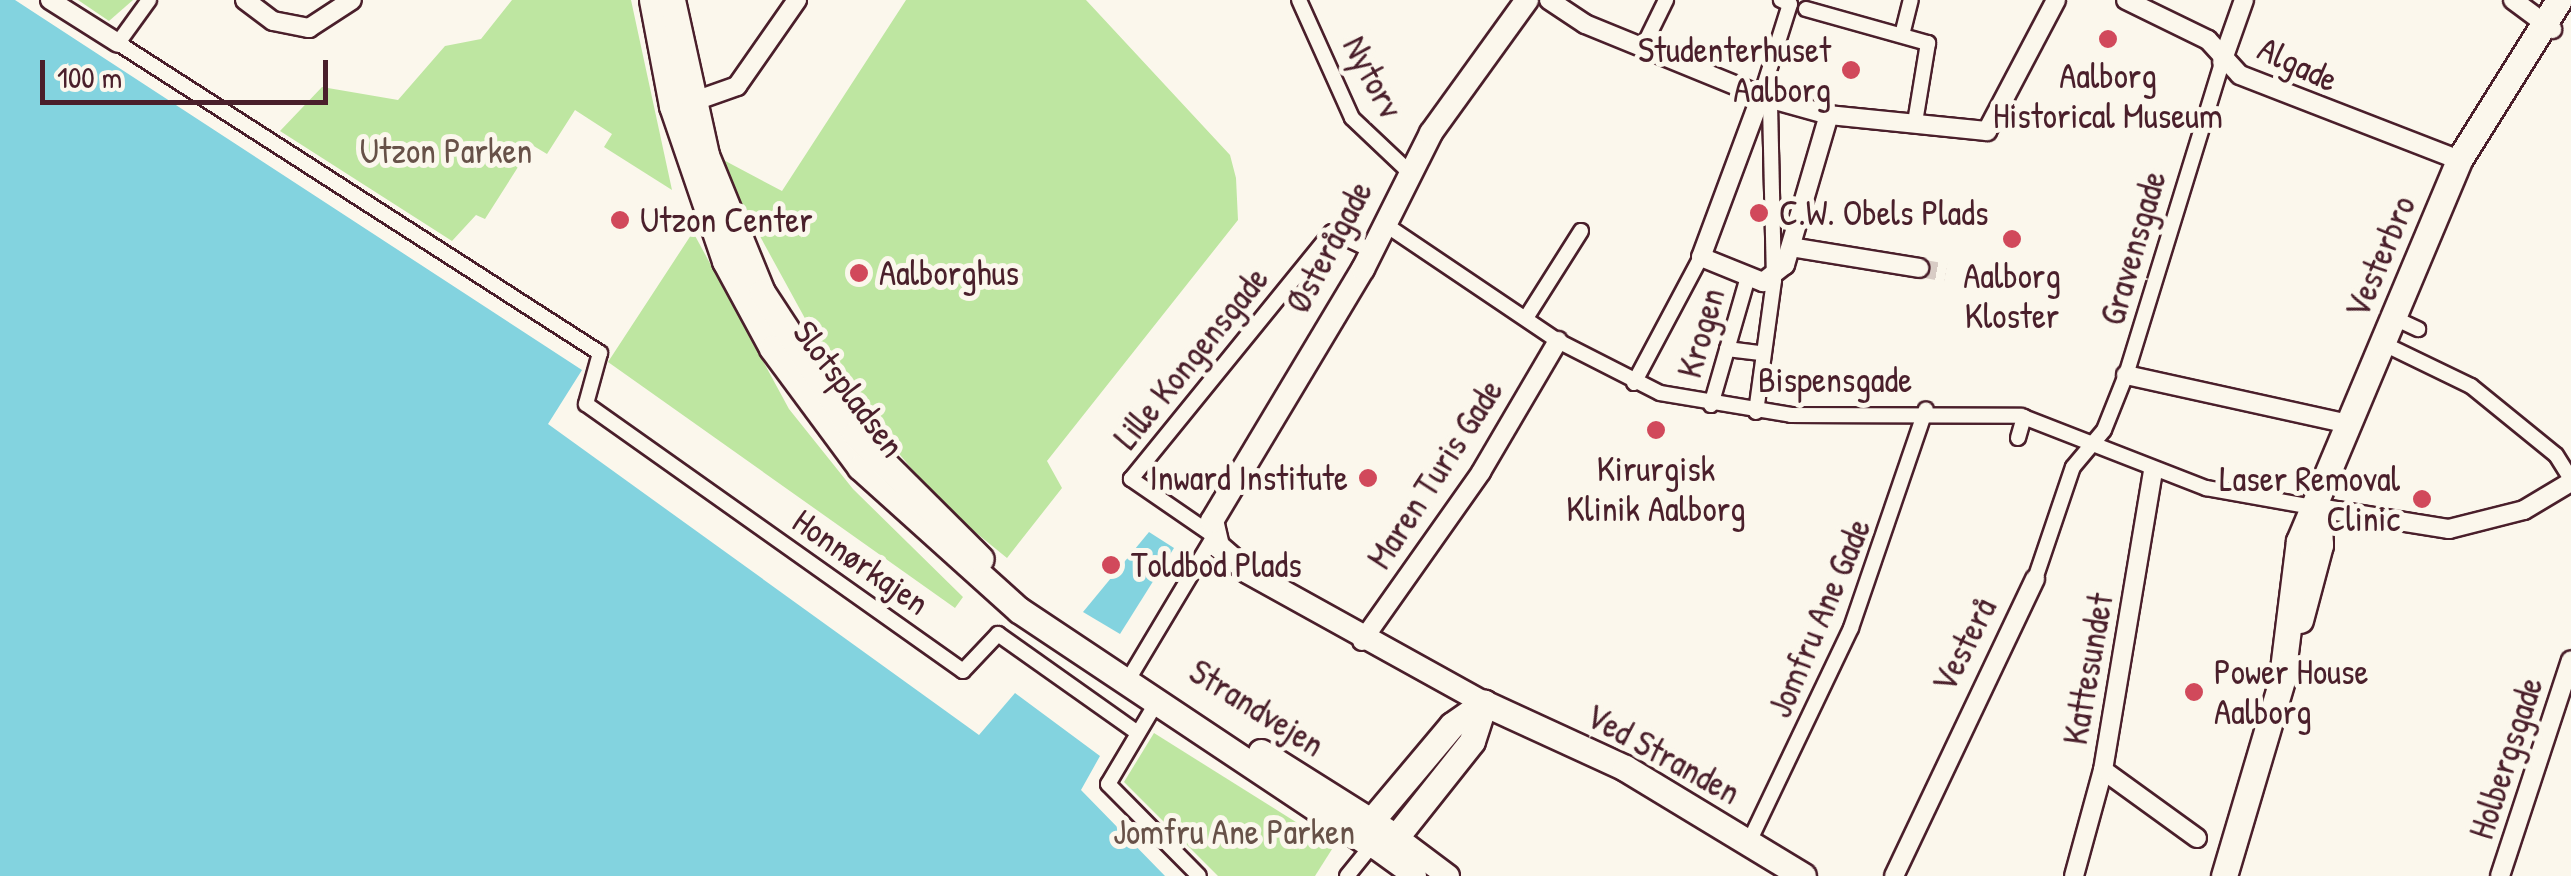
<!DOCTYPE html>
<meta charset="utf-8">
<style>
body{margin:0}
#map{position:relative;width:2571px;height:876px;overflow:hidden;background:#fbf7ec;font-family:"Patrick Hand",sans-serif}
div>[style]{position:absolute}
.green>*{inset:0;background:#bee6a1}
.water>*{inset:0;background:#83d3df}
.minor-tunnel>*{height:18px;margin-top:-9px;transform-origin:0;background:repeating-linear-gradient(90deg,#d8ccc5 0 18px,transparent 0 27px)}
.roads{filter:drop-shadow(2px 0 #4a1f2b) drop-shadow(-2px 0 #4a1f2b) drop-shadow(0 2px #4a1f2b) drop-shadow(0 -2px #4a1f2b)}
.pedestrian>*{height:14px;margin:-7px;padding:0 7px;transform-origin:7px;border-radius:7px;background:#fbf7ec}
.minor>*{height:18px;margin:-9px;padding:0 9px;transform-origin:9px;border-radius:9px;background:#fbf7ec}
.tertiary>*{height:22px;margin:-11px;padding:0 11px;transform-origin:11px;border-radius:11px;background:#fbf7ec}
.secondary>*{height:25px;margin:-12.5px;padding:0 12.5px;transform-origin:12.5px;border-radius:12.5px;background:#fbf7ec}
.dots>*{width:28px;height:28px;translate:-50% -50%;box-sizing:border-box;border:5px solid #fbf7ec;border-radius:50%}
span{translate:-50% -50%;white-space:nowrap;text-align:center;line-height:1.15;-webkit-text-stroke:10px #fbf7ec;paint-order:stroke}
.poi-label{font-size:35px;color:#4a1f2b}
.right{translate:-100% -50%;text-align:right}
.left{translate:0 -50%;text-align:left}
.street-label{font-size:35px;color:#4a1f2b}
.park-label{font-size:35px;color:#675148}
.scale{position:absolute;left:40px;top:60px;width:288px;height:45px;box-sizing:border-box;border:5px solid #4a1f2b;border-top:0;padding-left:12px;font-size:30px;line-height:35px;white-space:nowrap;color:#4a1f2b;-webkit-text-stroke:8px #fbf7ec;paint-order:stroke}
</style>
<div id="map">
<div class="green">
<div style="clip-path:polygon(78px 0,133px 0,109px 21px)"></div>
<div style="clip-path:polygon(512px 0,631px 0,672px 190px,604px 147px,612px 134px,575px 110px,547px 154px,532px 145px,485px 219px,476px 215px,452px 241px,280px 131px,322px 87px,398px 100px,445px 46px,481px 39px)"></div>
<div style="clip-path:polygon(906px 0,1086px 0,1230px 155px,1236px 178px,1238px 220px,1047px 461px,1062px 488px,1007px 558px,943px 506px,842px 386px,716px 156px,782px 191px)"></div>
<div style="clip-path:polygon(693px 232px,789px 409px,853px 489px,963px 597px,955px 608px,608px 362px)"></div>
<div style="clip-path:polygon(1154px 733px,1334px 846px,1315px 876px,1218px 876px,1124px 782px)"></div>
</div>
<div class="water">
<div style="clip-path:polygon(0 0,15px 0,582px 370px,548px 424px,979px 735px,1015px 693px,1100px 756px,1081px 790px,1165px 876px,0 876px)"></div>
<div style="clip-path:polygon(1149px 532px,1174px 548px,1120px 634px,1083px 612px)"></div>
</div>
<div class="minor-tunnel">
<div style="left:1919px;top:268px;width:27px;rotate:10deg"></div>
</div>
<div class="roads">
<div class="pedestrian">
<div style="left:149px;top:0;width:53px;rotate:125.8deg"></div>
<div style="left:118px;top:43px;width:573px;rotate:32.75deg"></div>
<div style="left:600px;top:353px;width:53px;rotate:105.4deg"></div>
<div style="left:586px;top:404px;width:462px;rotate:35.3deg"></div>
<div style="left:963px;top:671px;width:51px;rotate:-46.6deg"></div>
<div style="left:998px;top:634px;width:171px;rotate:35.3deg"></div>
<div style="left:1299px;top:0;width:129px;rotate:65.8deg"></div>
<div style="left:1352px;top:118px;width:77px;rotate:43.4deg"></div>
<div style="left:1806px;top:9px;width:127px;rotate:15.6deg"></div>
<div style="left:1928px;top:43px;width:80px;rotate:99.3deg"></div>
<div style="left:1902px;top:35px;width:36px;rotate:-76deg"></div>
<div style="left:1642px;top:49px;width:55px;rotate:-63.9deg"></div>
<div style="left:1761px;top:96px;width:96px;rotate:-72.5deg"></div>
<div style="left:1790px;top:4px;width:10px;rotate:-156deg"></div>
<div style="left:1386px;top:225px;width:207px;rotate:34deg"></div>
<div style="left:1558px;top:341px;width:114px;rotate:27deg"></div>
<div style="left:1660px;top:393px;width:133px;rotate:9.5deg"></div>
<div style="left:1791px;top:415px;width:230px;rotate:0.2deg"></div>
<div style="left:2021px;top:416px;width:199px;rotate:21.3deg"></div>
<div style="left:2206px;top:488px;width:114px;rotate:10.1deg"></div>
<div style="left:2392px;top:317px;width:29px;rotate:25deg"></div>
<div style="left:1526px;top:318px;width:103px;rotate:-57.7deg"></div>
<div style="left:2382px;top:343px;width:99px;rotate:25.8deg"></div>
<div style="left:2471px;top:386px;width:109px;rotate:39.1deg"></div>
<div style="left:2556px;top:455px;width:28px;rotate:58deg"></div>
<div style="left:1727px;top:349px;width:34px;rotate:7deg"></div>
<div style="left:1634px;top:383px;width:143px;rotate:-62deg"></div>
<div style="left:1711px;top:405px;width:133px;rotate:-73.9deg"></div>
<div style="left:1756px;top:412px;width:133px;rotate:-82.2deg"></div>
<div style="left:1774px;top:280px;width:182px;rotate:-91.3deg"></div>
<div style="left:2018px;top:438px;width:22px;rotate:-74deg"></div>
<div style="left:2035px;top:579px;width:118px;rotate:-71.3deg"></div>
<div style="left:2073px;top:467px;width:48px;rotate:-50deg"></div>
<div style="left:2104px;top:430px;width:59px;rotate:-68.2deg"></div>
<div style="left:2126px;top:375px;width:327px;rotate:-72.9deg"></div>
<div style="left:1125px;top:685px;width:174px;rotate:-59.1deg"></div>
<div style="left:1214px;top:536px;width:101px;rotate:-145.5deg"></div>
<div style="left:1131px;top:479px;width:318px;rotate:-50.9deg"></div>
<div style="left:1332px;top:232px;width:45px;rotate:24.9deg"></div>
<div style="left:1155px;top:705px;width:92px;rotate:120.7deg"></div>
<div style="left:1108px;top:784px;width:129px;rotate:45.3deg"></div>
<div style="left:1749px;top:842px;width:237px;rotate:-64.5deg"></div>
<div style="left:1851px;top:628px;width:231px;rotate:-71.1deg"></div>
<div style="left:1347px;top:876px;width:40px;rotate:-51deg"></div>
</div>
<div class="minor">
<div style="left:50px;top:0;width:80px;rotate:32.3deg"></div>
<div style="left:245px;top:0;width:35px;rotate:37deg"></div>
<div style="left:273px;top:21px;width:37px;rotate:11deg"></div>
<div style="left:309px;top:28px;width:51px;rotate:-33.1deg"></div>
<div style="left:1549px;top:0;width:43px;rotate:33.7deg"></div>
<div style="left:1585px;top:24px;width:190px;rotate:22.2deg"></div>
<div style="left:1761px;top:96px;width:71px;rotate:15.6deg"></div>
<div style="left:1829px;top:115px;width:159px;rotate:5.8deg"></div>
<div style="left:1987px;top:131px;width:148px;rotate:-62.2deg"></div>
<div style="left:2126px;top:0;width:91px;rotate:26deg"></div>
<div style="left:2208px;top:40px;width:47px;rotate:47.6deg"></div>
<div style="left:2240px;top:75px;width:235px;rotate:21.2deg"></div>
<div style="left:2513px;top:0;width:49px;rotate:36.6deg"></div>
<div style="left:2222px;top:62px;width:66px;rotate:-70.5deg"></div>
<div style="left:1761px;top:96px;width:172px;rotate:110.4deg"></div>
<div style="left:1701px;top:257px;width:67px;rotate:22deg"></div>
<div style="left:1763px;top:282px;width:28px;rotate:-38deg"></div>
<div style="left:1785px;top:265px;width:156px;rotate:-73.7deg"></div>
<div style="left:692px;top:102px;width:48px;rotate:-19.6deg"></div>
<div style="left:737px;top:86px;width:105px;rotate:-55.1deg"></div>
<div style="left:1791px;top:247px;width:130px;rotate:9.3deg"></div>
<div style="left:2126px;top:375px;width:227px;rotate:12.4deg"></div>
<div style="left:2318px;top:508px;width:133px;rotate:9.1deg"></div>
<div style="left:2449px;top:529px;width:77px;rotate:-14.2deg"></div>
<div style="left:2524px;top:510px;width:55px;rotate:-30.8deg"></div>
<div style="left:1362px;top:641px;width:207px;rotate:-54.8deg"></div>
<div style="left:1481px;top:472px;width:152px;rotate:-59.6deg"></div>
<div style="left:2103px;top:770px;width:116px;rotate:35.9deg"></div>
<div style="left:1894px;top:876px;width:329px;rotate:-64.6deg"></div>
<div style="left:2074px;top:876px;width:110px;rotate:-74.7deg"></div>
<div style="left:2103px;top:770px;width:303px;rotate:-80.5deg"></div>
<div style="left:2500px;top:876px;width:227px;rotate:-71.8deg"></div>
</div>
<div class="tertiary">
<div style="left:1484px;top:703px;width:270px;rotate:-151deg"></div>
<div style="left:1248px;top:572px;width:40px;rotate:-139deg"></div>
<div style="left:1218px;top:546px;width:26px;rotate:-103deg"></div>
<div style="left:1212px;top:521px;width:294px;rotate:-59.1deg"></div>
<div style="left:1363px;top:269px;width:152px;rotate:-63.4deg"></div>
<div style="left:1431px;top:133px;width:164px;rotate:-54.2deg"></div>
<div style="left:1396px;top:837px;width:65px;rotate:36.9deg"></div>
<div style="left:1372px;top:845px;width:53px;rotate:35.8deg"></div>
</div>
<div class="secondary">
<div style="left:652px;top:0;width:108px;rotate:79.3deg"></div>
<div style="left:672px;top:106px;width:164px;rotate:71.1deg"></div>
<div style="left:725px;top:261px;width:99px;rotate:61.6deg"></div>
<div style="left:772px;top:348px;width:148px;rotate:53.5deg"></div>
<div style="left:860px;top:467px;width:214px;rotate:42deg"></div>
<div style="left:1019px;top:610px;width:424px;rotate:33.7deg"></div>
<div style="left:672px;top:0;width:159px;rotate:77.6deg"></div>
<div style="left:706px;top:155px;width:148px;rotate:67.8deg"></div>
<div style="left:762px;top:292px;width:170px;rotate:56.8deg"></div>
<div style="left:855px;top:434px;width:177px;rotate:44.8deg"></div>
<div style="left:2300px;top:620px;width:78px;rotate:-75.1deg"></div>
<div style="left:2320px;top:545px;width:37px;rotate:-93deg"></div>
<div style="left:2282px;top:677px;width:137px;rotate:-82.9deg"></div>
<div style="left:2299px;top:541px;width:413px;rotate:-67.2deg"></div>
<div style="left:2459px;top:160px;width:189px;rotate:-58deg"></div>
<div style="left:1484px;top:703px;width:155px;rotate:24.7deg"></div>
<div style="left:1625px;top:768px;width:208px;rotate:31.2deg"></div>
<div style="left:1261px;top:752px;width:160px;rotate:32.2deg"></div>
<div style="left:1372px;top:820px;width:124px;rotate:-49.9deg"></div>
<div style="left:1452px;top:725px;width:39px;rotate:-35deg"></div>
<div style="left:1396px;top:837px;width:122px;rotate:-51.6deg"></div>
<div style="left:1472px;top:741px;width:40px;rotate:-72deg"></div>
<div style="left:2224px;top:876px;width:222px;rotate:-73.5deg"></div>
</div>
</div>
<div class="dots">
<div style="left:2108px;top:39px;background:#d1495b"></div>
<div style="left:1851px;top:70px;background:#d1495b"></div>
<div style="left:1759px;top:213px;background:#d1495b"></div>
<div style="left:620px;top:220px;background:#d1495b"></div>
<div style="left:2012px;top:239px;background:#d1495b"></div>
<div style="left:859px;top:273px;background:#d1495b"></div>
<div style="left:1656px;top:430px;background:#d1495b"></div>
<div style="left:1368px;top:478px;background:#d1495b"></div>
<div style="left:2422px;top:499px;background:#d1495b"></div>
<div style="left:1111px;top:565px;background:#d1495b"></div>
<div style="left:2194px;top:692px;background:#d1495b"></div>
</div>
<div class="poi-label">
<span class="right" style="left:1831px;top:70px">Studenterhuset<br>Aalborg</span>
<span style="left:2108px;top:96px">Aalborg<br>Historical Museum</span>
<span class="left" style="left:1779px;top:213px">C.W. Obels Plads</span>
<span class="left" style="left:640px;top:220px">Utzon Center</span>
<span class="left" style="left:879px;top:273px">Aalborghus</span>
<span style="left:2012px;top:296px">Aalborg<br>Kloster</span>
<span style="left:1656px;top:489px">Kirurgisk<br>Klinik Aalborg</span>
<span class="right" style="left:1348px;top:478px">Inward Institute</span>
<span class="right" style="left:2400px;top:499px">Laser Removal<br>Clinic</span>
<span class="left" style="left:1131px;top:565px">Toldbod Plads</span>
<span class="left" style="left:2214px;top:692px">Power House<br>Aalborg</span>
</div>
<div class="street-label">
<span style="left:2298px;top:64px;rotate:25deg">Algade</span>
<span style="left:1373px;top:77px;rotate:62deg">Nytorv</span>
<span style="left:1329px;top:247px;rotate:-62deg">Østerågade</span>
<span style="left:2133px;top:248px;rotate:-74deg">Gravensgade</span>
<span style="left:2380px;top:257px;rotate:-67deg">Vesterbro</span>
<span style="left:1701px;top:333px;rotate:-74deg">Krogen</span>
<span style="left:1191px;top:358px;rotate:-51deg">Lille Kongensgade</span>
<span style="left:1835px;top:380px">Bispensgade</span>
<span style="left:849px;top:389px;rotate:53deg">Slotspladsen</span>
<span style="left:1435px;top:474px;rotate:-57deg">Maren Turis Gade</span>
<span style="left:861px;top:562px;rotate:35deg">Honnørkajen</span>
<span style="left:1819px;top:618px;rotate:-67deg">Jomfru Ane Gade</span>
<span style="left:1964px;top:645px;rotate:-63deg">Vesterå</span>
<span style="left:2088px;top:669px;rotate:-80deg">Kattesundet</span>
<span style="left:1257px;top:708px;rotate:32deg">Strandvejen</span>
<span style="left:1663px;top:754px;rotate:29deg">Ved Stranden</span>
<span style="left:2506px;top:758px;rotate:-72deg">Holbergsgade</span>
</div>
<div class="park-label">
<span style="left:446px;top:151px">Utzon Parken</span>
<span style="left:1234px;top:832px">Jomfru Ane Parken</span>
</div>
<div class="scale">100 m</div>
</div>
